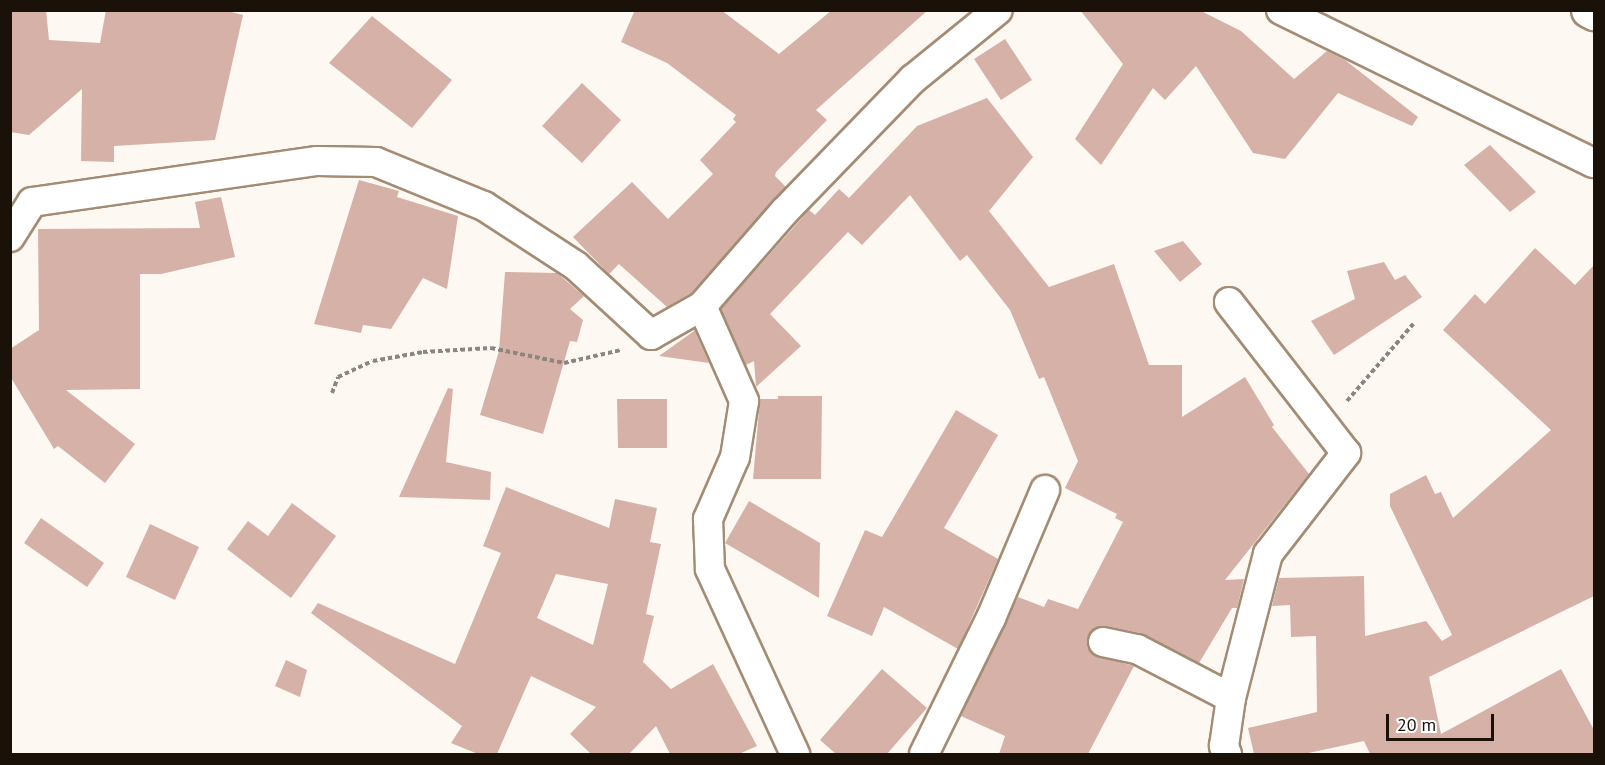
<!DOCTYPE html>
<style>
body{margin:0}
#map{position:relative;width:1605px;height:765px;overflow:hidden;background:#fef8f3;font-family:"PT Sans",sans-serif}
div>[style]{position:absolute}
.building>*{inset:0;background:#d6b1a8}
.path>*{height:4px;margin-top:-2px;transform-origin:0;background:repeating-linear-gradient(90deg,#8d857e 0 4.5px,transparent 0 7.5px)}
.roads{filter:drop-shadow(2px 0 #a38c74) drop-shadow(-2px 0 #a38c74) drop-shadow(0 2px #a38c74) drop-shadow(0 -2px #a38c74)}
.street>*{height:28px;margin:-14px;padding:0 14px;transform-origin:14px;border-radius:14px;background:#fff}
.highway>*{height:33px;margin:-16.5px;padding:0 16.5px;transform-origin:16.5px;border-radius:16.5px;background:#fff}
span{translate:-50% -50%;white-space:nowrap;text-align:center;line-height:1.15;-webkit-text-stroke:6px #fff;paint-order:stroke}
.frame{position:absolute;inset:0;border:12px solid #1a1108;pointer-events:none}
.scale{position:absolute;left:1386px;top:714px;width:108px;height:27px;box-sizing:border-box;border:3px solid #1a1108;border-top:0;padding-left:8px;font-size:18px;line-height:21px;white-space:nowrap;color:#1a1108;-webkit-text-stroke:4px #fff;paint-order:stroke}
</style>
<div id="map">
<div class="building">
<div style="clip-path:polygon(10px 10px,46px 10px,49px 40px,100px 43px,106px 10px,224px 10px,243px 15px,215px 140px,114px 146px,114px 162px,81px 161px,82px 89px,29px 135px,10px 132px)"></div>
<div style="clip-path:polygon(635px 10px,721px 10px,779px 54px,832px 10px,928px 10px,816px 110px,827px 120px,776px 172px,775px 176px,786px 187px,691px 293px,667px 307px,619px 264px,609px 274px,573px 237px,632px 182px,668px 219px,713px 174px,700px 160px,736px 122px,733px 119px,736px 115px,667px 63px,621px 42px)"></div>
<div style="clip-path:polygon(1080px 10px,1199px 10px,1241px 31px,1294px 79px,1327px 51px,1345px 60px,1418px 117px,1412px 126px,1338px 93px,1285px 159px,1253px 153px,1196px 66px,1165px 100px,1153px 88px,1101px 165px,1075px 139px,1123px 64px)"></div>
<div style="clip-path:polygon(372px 16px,452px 80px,412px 128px,329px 63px)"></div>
<div style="clip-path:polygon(1005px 39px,1032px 80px,1001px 100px,974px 59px)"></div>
<div style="clip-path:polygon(582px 83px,621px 120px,582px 163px,542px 126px)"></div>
<div style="clip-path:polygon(987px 98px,1033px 157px,989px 211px,1049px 287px,1114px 264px,1149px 365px,1182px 365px,1182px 417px,1245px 377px,1274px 425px,1272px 427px,1309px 474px,1225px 580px,1244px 579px,1237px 608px,1232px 608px,1199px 663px,1140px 633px,1106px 626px,1090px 632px,1087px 647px,1093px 655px,1134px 666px,1088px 754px,999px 754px,1005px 736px,961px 716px,1018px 597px,1044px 607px,1048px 599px,1078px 609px,1123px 522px,1115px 518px,1117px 514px,1065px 488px,1078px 461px,1044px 377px,1039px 379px,1010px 310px,967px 255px,960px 261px,910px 195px,862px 245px,848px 232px,770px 314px,801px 346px,756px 387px,754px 361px,746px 365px,721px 309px,809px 210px,815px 215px,839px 189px,849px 198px,917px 126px)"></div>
<div style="clip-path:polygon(1490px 145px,1536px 192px,1510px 212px,1464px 165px)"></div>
<div style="clip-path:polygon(359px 180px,399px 191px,397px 197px,458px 216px,447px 289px,423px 278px,391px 329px,363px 325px,361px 333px,314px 324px)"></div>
<div style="clip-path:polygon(221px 197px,235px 257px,161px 274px,140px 274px,140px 389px,66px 390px,135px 444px,105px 483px,58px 446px,54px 449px,10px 376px,10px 349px,39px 330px,38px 229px,200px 228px,195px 202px)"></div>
<div style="clip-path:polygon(1183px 241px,1202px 264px,1180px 282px,1154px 251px)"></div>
<div style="clip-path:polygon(1535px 248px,1575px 285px,1594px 265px,1594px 596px,1429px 677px,1441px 734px,1561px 669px,1594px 730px,1594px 754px,1370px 754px,1364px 741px,1304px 754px,1254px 754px,1248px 728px,1317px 712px,1316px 636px,1291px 637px,1290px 605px,1272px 606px,1279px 578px,1364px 576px,1365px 636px,1426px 621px,1442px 641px,1452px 635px,1390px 506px,1390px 494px,1426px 475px,1435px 494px,1441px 492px,1453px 518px,1551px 430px,1443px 330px,1475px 294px,1485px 304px)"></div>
<div style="clip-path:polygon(1384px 262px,1395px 280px,1405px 275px,1422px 297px,1334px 355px,1311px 321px,1355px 299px,1347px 271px)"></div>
<div style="clip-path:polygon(505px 272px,557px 273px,584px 296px,570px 309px,583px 320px,577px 342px,570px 341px,543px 434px,480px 415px,499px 351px)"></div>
<div style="clip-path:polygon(694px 329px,709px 363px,659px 356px,694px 331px)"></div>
<div style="clip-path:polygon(448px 388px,453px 389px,446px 462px,491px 472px,490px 500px,399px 497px)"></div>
<div style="clip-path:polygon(778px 396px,822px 396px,821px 479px,753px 479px,760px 399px,778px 399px)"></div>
<div style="clip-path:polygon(617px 399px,667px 399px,667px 448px,618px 448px)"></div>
<div style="clip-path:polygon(956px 410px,998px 435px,944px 528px,998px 559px,958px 649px,884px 607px,872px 636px,827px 616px,865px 530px,882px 537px)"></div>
<div style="clip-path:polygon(evenodd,506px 487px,609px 528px,615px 499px,657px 508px,650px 542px,661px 544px,646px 614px,654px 616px,643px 662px,671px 689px,713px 664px,757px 746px,739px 754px,670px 754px,656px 726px,629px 754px,591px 754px,570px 734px,596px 707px,531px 676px,497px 754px,478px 754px,451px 743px,462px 726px,311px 613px,318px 603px,455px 664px,501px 553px,483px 546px,506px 487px,556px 574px,608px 584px,593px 645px,537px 618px,556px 574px)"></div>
<div style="clip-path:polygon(749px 501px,820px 543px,819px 598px,725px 543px)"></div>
<div style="clip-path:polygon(292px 503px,336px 536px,291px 598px,227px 549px,248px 521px,268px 536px)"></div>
<div style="clip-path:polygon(41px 518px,104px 563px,87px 587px,24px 543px)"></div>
<div style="clip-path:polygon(150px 524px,199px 547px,175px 600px,126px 577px)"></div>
<div style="clip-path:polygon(286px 660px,307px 670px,300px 697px,275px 686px)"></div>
<div style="clip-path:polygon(882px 669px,927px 708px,887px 754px,836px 754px,820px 740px)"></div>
</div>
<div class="path">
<div style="left:332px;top:393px;width:17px;rotate:-69deg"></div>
<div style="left:338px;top:377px;width:38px;rotate:-25deg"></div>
<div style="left:373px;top:361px;width:51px;rotate:-10.2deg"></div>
<div style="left:423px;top:352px;width:68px;rotate:-3.4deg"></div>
<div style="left:491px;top:348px;width:75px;rotate:11.6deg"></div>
<div style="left:564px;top:363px;width:58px;rotate:-12.8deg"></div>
<div style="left:1347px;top:401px;width:103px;rotate:-49.3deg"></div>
</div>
<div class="roads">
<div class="street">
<div style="left:1281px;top:10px;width:348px;rotate:26.1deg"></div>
<div style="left:10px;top:237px;width:41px;rotate:-57.8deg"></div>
<div style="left:32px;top:202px;width:288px;rotate:-8.2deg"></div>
<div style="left:317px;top:161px;width:59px;rotate:1deg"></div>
<div style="left:376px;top:162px;width:117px;rotate:22.2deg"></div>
<div style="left:484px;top:206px;width:110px;rotate:33.1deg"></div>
<div style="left:576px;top:266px;width:102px;rotate:42.6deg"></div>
<div style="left:651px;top:335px;width:59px;rotate:-29.6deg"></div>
<div style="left:702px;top:306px;width:126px;rotate:-48.9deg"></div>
<div style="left:785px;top:211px;width:184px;rotate:-45.9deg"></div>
<div style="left:913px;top:79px;width:109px;rotate:-39.1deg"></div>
<div style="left:702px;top:306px;width:104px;rotate:66.1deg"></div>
<div style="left:744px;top:401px;width:57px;rotate:99.1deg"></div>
<div style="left:735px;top:457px;width:68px;rotate:113.5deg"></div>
<div style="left:708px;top:519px;width:50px;rotate:87.7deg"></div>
<div style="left:710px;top:569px;width:204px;rotate:65.3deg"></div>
<div style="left:1103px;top:642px;width:35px;rotate:12deg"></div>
<div style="left:1137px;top:649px;width:106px;rotate:27.5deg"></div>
<div style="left:924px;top:754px;width:152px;rotate:-63.8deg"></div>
<div style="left:991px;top:618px;width:139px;rotate:-67.1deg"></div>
<div style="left:1227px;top:754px;width:9px;rotate:-111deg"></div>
<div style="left:1224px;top:746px;width:49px;rotate:-81.7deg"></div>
<div style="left:1231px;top:698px;width:149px;rotate:-75.6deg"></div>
<div style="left:1268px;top:554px;width:128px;rotate:-52.3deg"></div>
<div style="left:1346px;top:453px;width:191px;rotate:-127.8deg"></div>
</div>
<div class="highway">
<div style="left:1588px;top:10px;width:7px;rotate:27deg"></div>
</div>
</div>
<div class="frame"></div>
<div class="scale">20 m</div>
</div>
